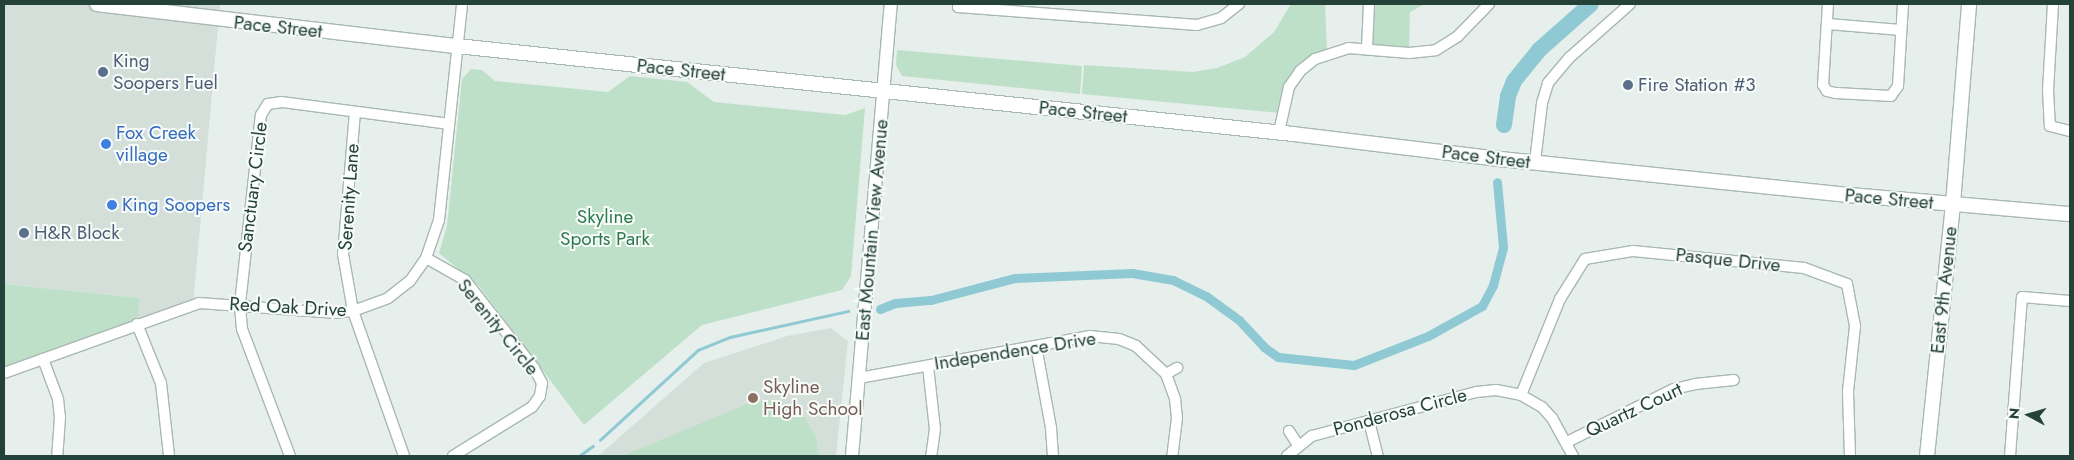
<!DOCTYPE html>
<style>
body{margin:0}
#map{position:relative;width:2074px;height:460px;overflow:hidden;background:#e6efeb;font-family:Jost,sans-serif}
div>[style]{position:absolute}
.built>*{inset:0;background:#d4dfda}
.green>*{inset:0;background:#bfe0c8}
.stream>*{height:2.5px;margin:-1.25px;padding:0 1.25px;transform-origin:1.25px;border-radius:1.25px;background:#8ec9d4}
.canal>*{height:9px;margin:-4.5px;padding:0 4.5px;transform-origin:4.5px;border-radius:4.5px;background:#8ec9d4}
.river>*{height:16px;margin:-8px;padding:0 8px;transform-origin:8px;border-radius:8px;background:#8ec9d4}
.roads{filter:drop-shadow(1px 0 #a8b8b2) drop-shadow(-1px 0 #a8b8b2) drop-shadow(0 1px #a8b8b2) drop-shadow(0 -1px #a8b8b2)}
.minor>*{height:10px;margin:-5px;padding:0 5px;transform-origin:5px;border-radius:5px;background:#fff}
.tertiary>*{height:12px;margin:-6px;padding:0 6px;transform-origin:6px;border-radius:6px;background:#fff}
.secondary>*{height:14px;margin:-7px;padding:0 7px;transform-origin:7px;border-radius:7px;background:#fff}
.dots>*{width:14px;height:14px;translate:-50% -50%;box-sizing:border-box;border:2px solid #f7fbf9;border-radius:50%}
span{translate:-50% -50%;white-space:nowrap;text-align:center;line-height:1.15;-webkit-text-stroke:4px #f7fbf9;paint-order:stroke}
.street-label{font-size:19px;color:#24423a}
.service-label{font-size:19px;color:#4e5e75}
.left{translate:0 -50%;text-align:left}
.shop-label{font-size:19px;color:#366cbe}
.park-label{font-size:19px;color:#2d7a4b}
.education-label{font-size:19px;color:#785e54}
.frame{position:absolute;inset:0;border:5px solid #24423a;pointer-events:none}
.north{position:absolute;left:2004px;top:390px;width:50px;height:50px;-webkit-text-stroke:4px #f7fbf9;paint-order:stroke;rotate:276deg;font-size:14px;font-weight:700;line-height:20px;text-align:center;color:#24423a}
.north::after{content:'';display:block;margin:auto;width:18px;height:22px;background:#24423a;clip-path:polygon(50% 0,100% 100%,50% 72%,0 100%)}
</style>
<div id="map">
<div class="built">
<div style="clip-path:polygon(4px 4px,220px 4px,193px 305px,137px 324px,140px 298px,4px 284px)"></div>
<div style="clip-path:polygon(831px 328px,848px 341px,836px 456px,598px 456px,704px 363px,787px 336px)"></div>
</div>
<div class="green">
<div style="clip-path:polygon(1291px 4px,1325px 4px,1327px 53px,1300px 71px,1281px 113px,1082px 94px,1084px 65px,1193px 72px,1217px 68px,1245px 57px,1274px 32px)"></div>
<div style="clip-path:polygon(1369px 4px,1425px 4px,1410px 12px,1409px 53px,1367px 49px)"></div>
<div style="clip-path:polygon(897px 50px,1082px 66px,1080px 94px,902px 76px,896px 65px)"></div>
<div style="clip-path:polygon(471px 69px,482px 70px,495px 81px,608px 92px,630px 76px,687px 82px,714px 102px,845px 115px,865px 108px,851px 276px,842px 290px,702px 325px,584px 425px,479px 286px,439px 253px,447px 226px,462px 79px)"></div>
<div style="clip-path:polygon(4px 284px,140px 298px,137px 324px,4px 373px)"></div>
<div style="clip-path:polygon(767px 400px,789px 406px,804px 417px,816px 436px,819px 456px,622px 456px,752px 402px)"></div>
</div>
<div class="stream">
<div style="left:600px;top:440px;width:133px;rotate:-42.6deg"></div>
<div style="left:698px;top:350px;width:35px;rotate:-22deg"></div>
<div style="left:730px;top:337px;width:121px;rotate:-12.4deg"></div>
<div style="left:579px;top:456px;width:17px;rotate:-36deg"></div>
</div>
<div class="canal">
<div style="left:880px;top:309px;width:16px;rotate:-22deg"></div>
<div style="left:895px;top:303px;width:36px;rotate:-5deg"></div>
<div style="left:931px;top:300px;width:87px;rotate:-14.7deg"></div>
<div style="left:1015px;top:278px;width:117px;rotate:-2.4deg"></div>
<div style="left:1132px;top:273px;width:42px;rotate:9.7deg"></div>
<div style="left:1173px;top:280px;width:37px;rotate:26deg"></div>
<div style="left:1206px;top:296px;width:41px;rotate:36deg"></div>
<div style="left:1239px;top:320px;width:37px;rotate:47deg"></div>
<div style="left:1264px;top:347px;width:17px;rotate:36deg"></div>
<div style="left:1278px;top:357px;width:76px;rotate:6deg"></div>
<div style="left:1354px;top:365px;width:79px;rotate:-21.4deg"></div>
<div style="left:1428px;top:336px;width:62px;rotate:-29.1deg"></div>
<div style="left:1482px;top:306px;width:24px;rotate:-62deg"></div>
<div style="left:1493px;top:285px;width:39px;rotate:-75deg"></div>
<div style="left:1503px;top:247px;width:65px;rotate:-95.3deg"></div>
</div>
<div class="river">
<div style="left:1504px;top:125px;width:29px;rotate:-82deg"></div>
<div style="left:1508px;top:96px;width:16px;rotate:-68deg"></div>
<div style="left:1514px;top:81px;width:40px;rotate:-51deg"></div>
<div style="left:1539px;top:50px;width:69px;rotate:-41.5deg"></div>
</div>
<div class="roads">
<div class="minor">
<div style="left:959px;top:4px;width:3px;rotate:108deg"></div>
<div style="left:958px;top:7px;width:240px;rotate:4.3deg"></div>
<div style="left:1197px;top:25px;width:25px;rotate:-16deg"></div>
<div style="left:1221px;top:18px;width:23px;rotate:-38deg"></div>
<div style="left:1828px;top:4px;width:81px;rotate:93.5deg"></div>
<div style="left:1823px;top:85px;width:7px;rotate:56deg"></div>
<div style="left:1827px;top:91px;width:9px;rotate:13deg"></div>
<div style="left:1836px;top:93px;width:55px;rotate:3.1deg"></div>
<div style="left:1891px;top:96px;width:12px;rotate:-55deg"></div>
<div style="left:1898px;top:86px;width:82px;rotate:-86.5deg"></div>
<div style="left:2053px;top:4px;width:86px;rotate:93.3deg"></div>
<div style="left:2048px;top:90px;width:36px;rotate:87deg"></div>
<div style="left:2050px;top:126px;width:21px;rotate:14deg"></div>
<div style="left:1828px;top:24px;width:73px;rotate:4.7deg"></div>
<div style="left:1367px;top:49px;width:45px;rotate:-87.5deg"></div>
<div style="left:355px;top:112px;width:143px;rotate:94.8deg"></div>
<div style="left:343px;top:254px;width:58px;rotate:80deg"></div>
<div style="left:353px;top:311px;width:154px;rotate:70.6deg"></div>
<div style="left:1279px;top:132px;width:46px;rotate:-77.5deg"></div>
<div style="left:1289px;top:87px;width:19px;rotate:-55deg"></div>
<div style="left:1300px;top:71px;width:19px;rotate:-39deg"></div>
<div style="left:1315px;top:59px;width:35px;rotate:-18deg"></div>
<div style="left:1348px;top:48px;width:61px;rotate:4.7deg"></div>
<div style="left:1409px;top:53px;width:27px;rotate:-6deg"></div>
<div style="left:1436px;top:50px;width:25px;rotate:-32deg"></div>
<div style="left:1457px;top:37px;width:46px;rotate:-45.9deg"></div>
<div style="left:1535px;top:162px;width:59px;rotate:-83.2deg"></div>
<div style="left:1542px;top:103px;width:21px;rotate:-73deg"></div>
<div style="left:1548px;top:83px;width:33px;rotate:-50deg"></div>
<div style="left:1569px;top:58px;width:81px;rotate:-41.5deg"></div>
<div style="left:426px;top:258px;width:45px;rotate:29.4deg"></div>
<div style="left:465px;top:280px;width:112px;rotate:51.9deg"></div>
<div style="left:534px;top:368px;width:17px;rotate:62deg"></div>
<div style="left:542px;top:383px;width:13px;rotate:99deg"></div>
<div style="left:540px;top:396px;width:14px;rotate:126deg"></div>
<div style="left:532px;top:407px;width:93px;rotate:148.2deg"></div>
<div style="left:137px;top:324px;width:64px;rotate:67.9deg"></div>
<div style="left:161px;top:383px;width:73px;rotate:83.7deg"></div>
<div style="left:1036px;top:346px;width:83px;rotate:79.6deg"></div>
<div style="left:1051px;top:428px;width:28px;rotate:86deg"></div>
<div style="left:43px;top:359px;width:43px;rotate:69.4deg"></div>
<div style="left:58px;top:399px;width:18px;rotate:84deg"></div>
<div style="left:60px;top:417px;width:39px;rotate:94deg"></div>
<div style="left:928px;top:366px;width:63px;rotate:83.7deg"></div>
<div style="left:935px;top:429px;width:27px;rotate:98deg"></div>
<div style="left:4px;top:373px;width:207px;rotate:-19.7deg"></div>
<div style="left:199px;top:303px;width:135px;rotate:4.2deg"></div>
<div style="left:334px;top:313px;width:19px;rotate:-6deg"></div>
<div style="left:353px;top:311px;width:37px;rotate:-20deg"></div>
<div style="left:388px;top:298px;width:28px;rotate:-38deg"></div>
<div style="left:410px;top:281px;width:28px;rotate:-55deg"></div>
<div style="left:426px;top:258px;width:40px;rotate:-71.1deg"></div>
<div style="left:439px;top:220px;width:217px;rotate:-83.9deg"></div>
<div style="left:1166px;top:374px;width:13px;rotate:-29deg"></div>
<div style="left:859px;top:378px;width:235px;rotate:-10.3deg"></div>
<div style="left:1090px;top:336px;width:29px;rotate:6deg"></div>
<div style="left:1119px;top:339px;width:18px;rotate:22deg"></div>
<div style="left:1136px;top:346px;width:41px;rotate:43deg"></div>
<div style="left:1166px;top:374px;width:27px;rotate:70deg"></div>
<div style="left:1175px;top:399px;width:19px;rotate:84deg"></div>
<div style="left:1177px;top:418px;width:38px;rotate:97deg"></div>
<div style="left:1521px;top:395px;width:104px;rotate:-67.9deg"></div>
<div style="left:1560px;top:299px;width:47px;rotate:-58deg"></div>
<div style="left:1585px;top:259px;width:49px;rotate:-9.5deg"></div>
<div style="left:1633px;top:251px;width:172px;rotate:5.7deg"></div>
<div style="left:1804px;top:268px;width:46px;rotate:20.4deg"></div>
<div style="left:1847px;top:284px;width:43px;rotate:79.2deg"></div>
<div style="left:1855px;top:326px;width:66px;rotate:96.1deg"></div>
<div style="left:1848px;top:392px;width:64px;rotate:88.2deg"></div>
<div style="left:1369px;top:421px;width:36px;rotate:76deg"></div>
<div style="left:1289px;top:431px;width:17px;rotate:57deg"></div>
<div style="left:1567px;top:442px;width:119px;rotate:-26.4deg"></div>
<div style="left:1674px;top:389px;width:22px;rotate:-13deg"></div>
<div style="left:1695px;top:384px;width:39px;rotate:-6deg"></div>
<div style="left:290px;top:456px;width:136px;rotate:-110.7deg"></div>
<div style="left:242px;top:329px;width:25px;rotate:-95deg"></div>
<div style="left:240px;top:304px;width:190px;rotate:-83.7deg"></div>
<div style="left:261px;top:115px;width:13px;rotate:-58deg"></div>
<div style="left:268px;top:104px;width:14px;rotate:-8deg"></div>
<div style="left:282px;top:102px;width:168px;rotate:7.5deg"></div>
<div style="left:1287px;top:456px;width:32px;rotate:-39deg"></div>
<div style="left:1312px;top:436px;width:170px;rotate:-15deg"></div>
<div style="left:1476px;top:392px;width:20px;rotate:-6deg"></div>
<div style="left:1496px;top:390px;width:25px;rotate:11deg"></div>
<div style="left:1521px;top:395px;width:24px;rotate:30deg"></div>
<div style="left:1542px;top:407px;width:15px;rotate:48deg"></div>
<div style="left:1552px;top:418px;width:43px;rotate:61.1deg"></div>
<div style="left:2010px;top:456px;width:159px;rotate:-85.7deg"></div>
<div style="left:2022px;top:297px;width:48px;rotate:4.8deg"></div>
</div>
<div class="tertiary">
<div style="left:852px;top:456px;width:454px;rotate:-85.1deg"></div>
</div>
<div class="secondary">
<div style="left:97px;top:4px;width:362px;rotate:6.7deg"></div>
<div style="left:457px;top:46px;width:841px;rotate:6.01deg"></div>
<div style="left:1293px;top:134px;width:209px;rotate:6.9deg"></div>
<div style="left:1500px;top:159px;width:353px;rotate:5.9deg"></div>
<div style="left:1851px;top:195px;width:220px;rotate:5deg"></div>
<div style="left:1927px;top:456px;width:253px;rotate:-84.1deg"></div>
<div style="left:1953px;top:204px;width:201px;rotate:-85.4deg"></div>
</div>
</div>
<div class="dots">
<div style="left:103px;top:72px;background:#5c6f8a"></div>
<div style="left:1628px;top:85px;background:#5c6f8a"></div>
<div style="left:106px;top:144px;background:#3f7fe0"></div>
<div style="left:112px;top:205px;background:#3f7fe0"></div>
<div style="left:24px;top:233px;background:#5c6f8a"></div>
<div style="left:753px;top:398px;background:#8d6e63"></div>
</div>
<div class="street-label">
<span style="left:278px;top:27px;rotate:6deg">Pace Street</span>
<span style="left:681px;top:70px;rotate:6deg">Pace Street</span>
<span style="left:1083px;top:112px;rotate:6deg">Pace Street</span>
<span style="left:1486px;top:157px;rotate:7deg">Pace Street</span>
<span style="left:253px;top:187px;rotate:-83deg">Sanctuary Circle</span>
<span style="left:349px;top:197px;rotate:-86deg">Serenity Lane</span>
<span style="left:1889px;top:199px;rotate:5deg">Pace Street</span>
<span style="left:872px;top:230px;rotate:-85deg">East Mountain View Avenue</span>
<span style="left:1728px;top:260px;rotate:6deg">Pasque Drive</span>
<span style="left:1944px;top:290px;rotate:-84deg">East 9th Avenue</span>
<span style="left:288px;top:307px;rotate:3deg">Red Oak Drive</span>
<span style="left:498px;top:327px;rotate:51deg">Serenity Circle</span>
<span style="left:1015px;top:351px;rotate:-9deg">Independence Drive</span>
<span style="left:1634px;top:410px;rotate:-25deg">Quartz Court</span>
<span style="left:1400px;top:412px;rotate:-15deg">Ponderosa Circle</span>
</div>
<div class="service-label">
<span class="left" style="left:113px;top:72px">King<br>Soopers Fuel</span>
<span class="left" style="left:1638px;top:85px">Fire Station #3</span>
<span class="left" style="left:34px;top:233px">H&amp;R Block</span>
</div>
<div class="shop-label">
<span class="left" style="left:116px;top:144px">Fox Creek<br>village</span>
<span class="left" style="left:122px;top:205px">King Soopers</span>
</div>
<div class="park-label">
<span style="left:605px;top:228px">Skyline<br>Sports Park</span>
</div>
<div class="education-label">
<span class="left" style="left:763px;top:398px">Skyline<br>High School</span>
</div>
<div class="frame"></div>
<div class="north">N</div>
</div>
